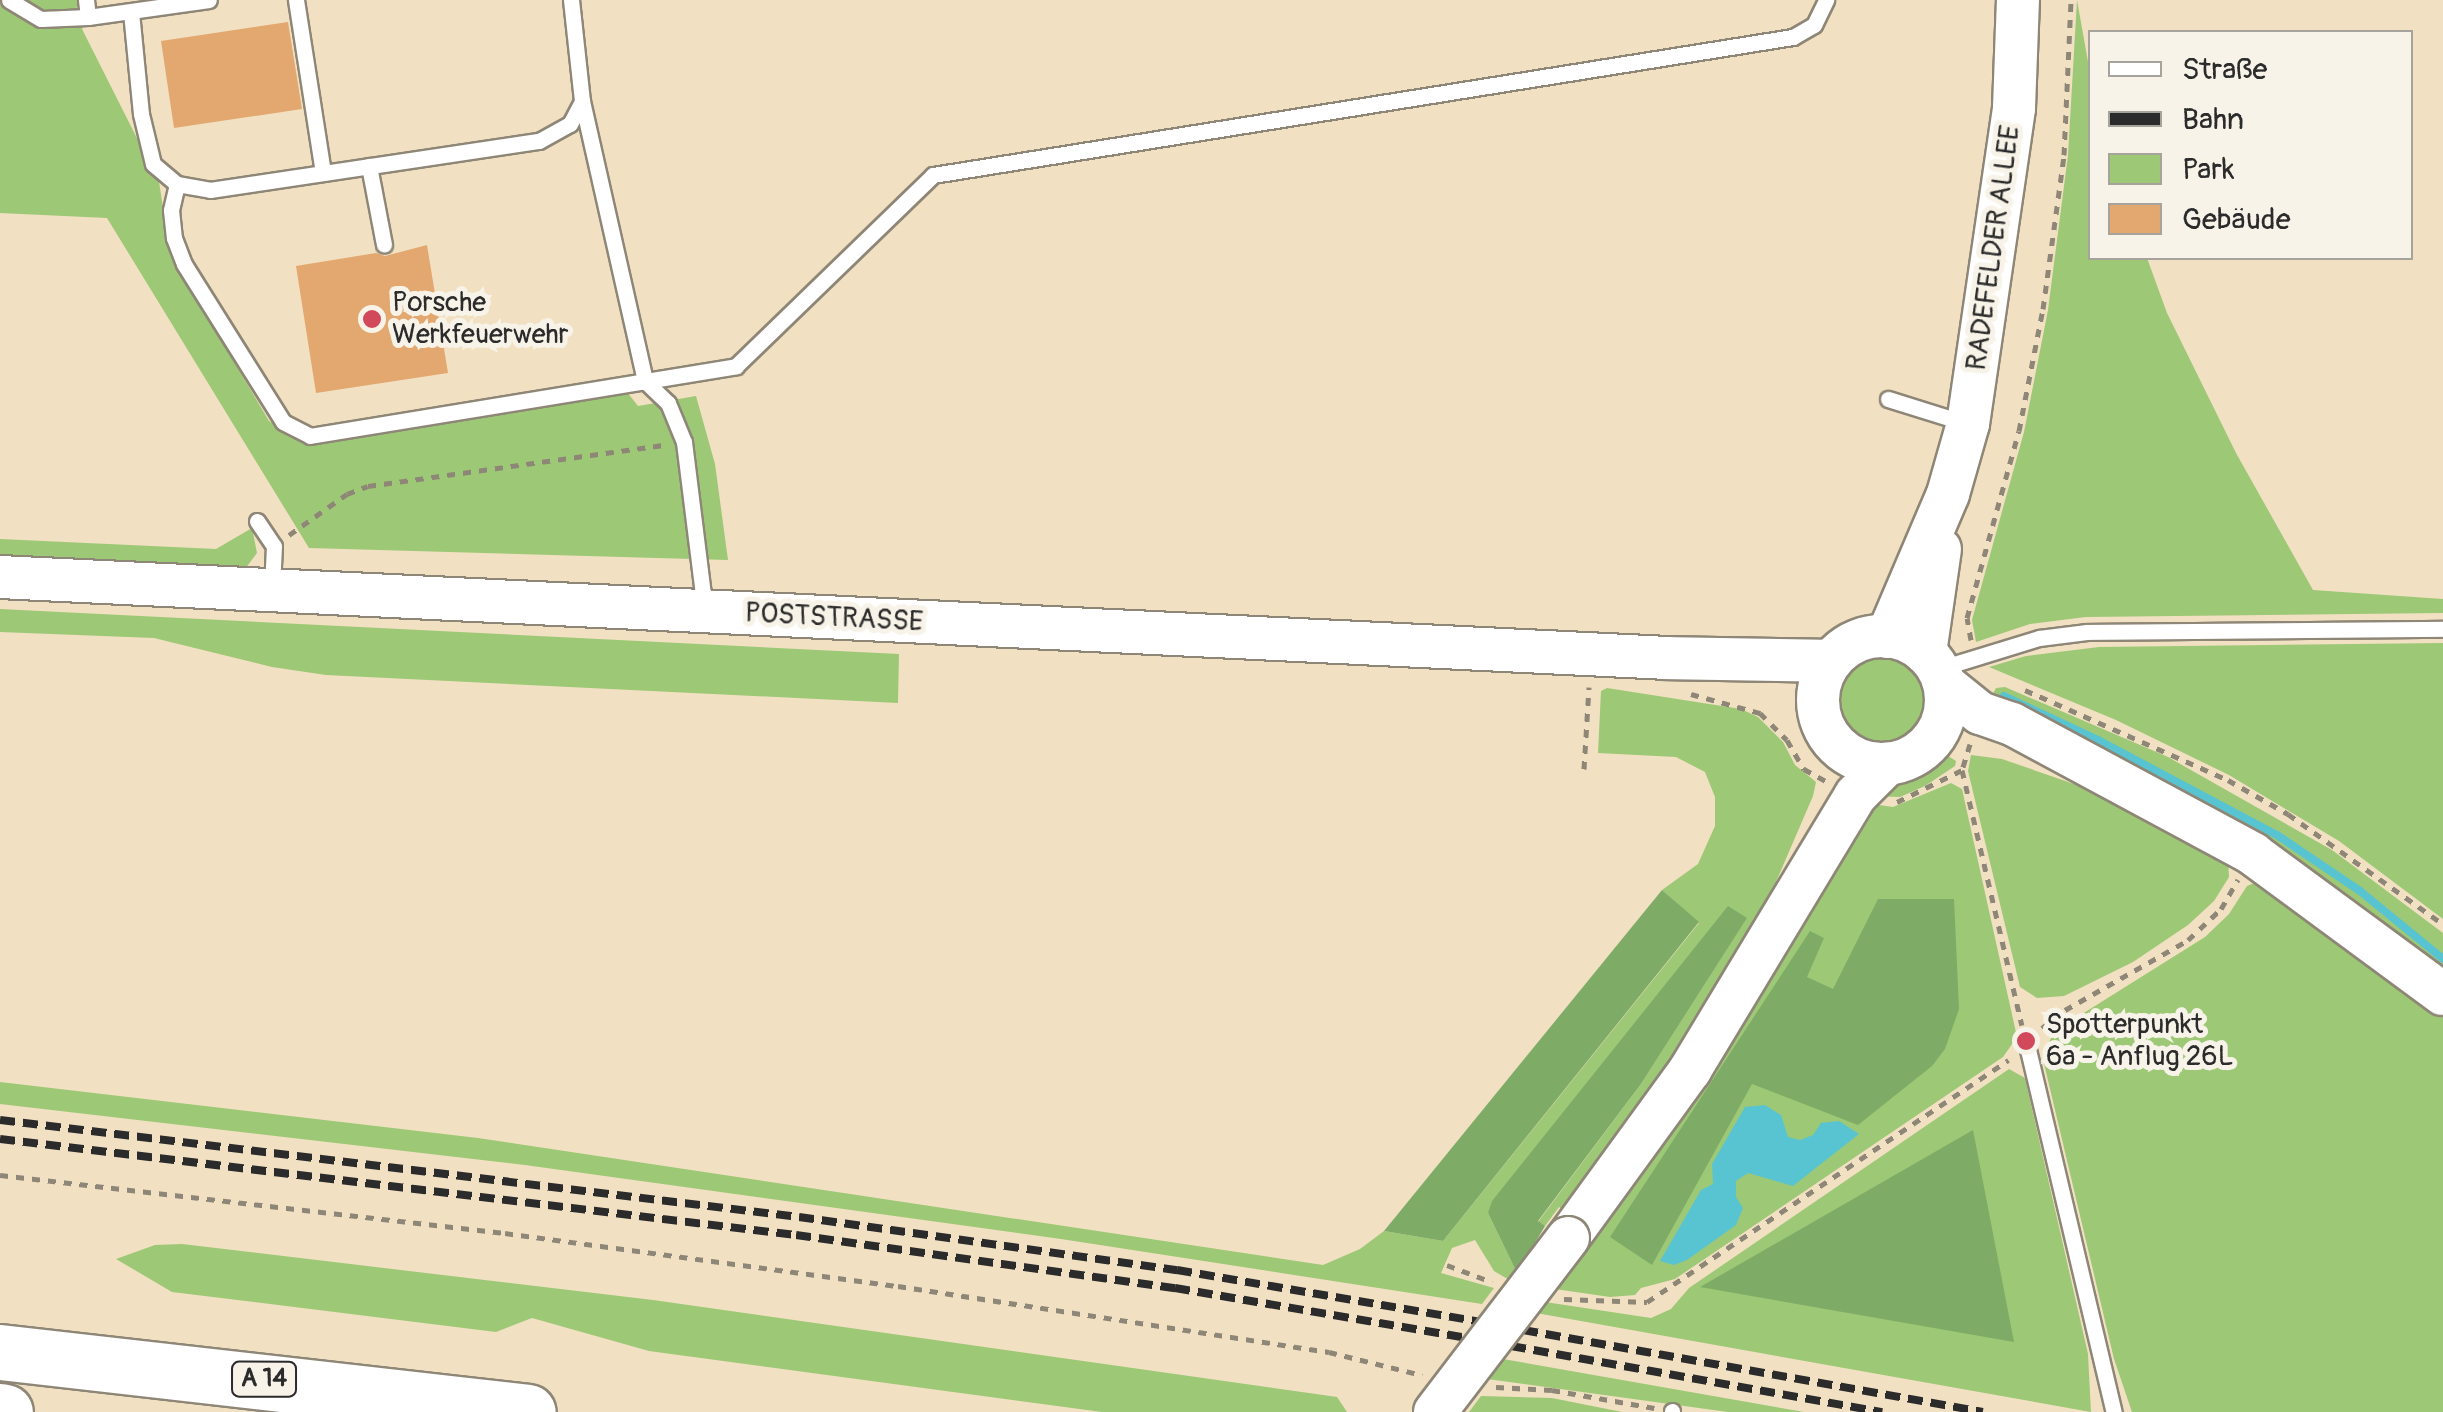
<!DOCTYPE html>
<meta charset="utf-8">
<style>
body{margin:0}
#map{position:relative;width:2443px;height:1412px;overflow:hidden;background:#f1e0c2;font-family:Pangolin,sans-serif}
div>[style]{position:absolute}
.green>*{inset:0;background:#9dc875}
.round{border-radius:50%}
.forest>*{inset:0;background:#7eac66}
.water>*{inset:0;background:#58c4d1}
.stream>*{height:8px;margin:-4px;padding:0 4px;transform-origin:4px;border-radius:4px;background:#58c4d1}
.building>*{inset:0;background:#e3a870}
.path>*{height:5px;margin-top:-2.5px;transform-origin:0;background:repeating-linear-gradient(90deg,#8e8676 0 8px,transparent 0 16px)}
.roads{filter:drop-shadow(2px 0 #8e8676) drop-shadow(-2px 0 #8e8676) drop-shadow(0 2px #8e8676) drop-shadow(0 -2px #8e8676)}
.lane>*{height:15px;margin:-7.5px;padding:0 7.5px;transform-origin:7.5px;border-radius:7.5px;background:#fff}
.secondary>*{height:42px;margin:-21px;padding:0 21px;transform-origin:21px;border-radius:21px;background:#fff}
.secondary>.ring{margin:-21px;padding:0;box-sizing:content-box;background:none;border:42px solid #fff;border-radius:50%}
.highway>*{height:55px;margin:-27.5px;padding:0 27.5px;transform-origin:27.5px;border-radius:27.5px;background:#fff}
.rail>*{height:8px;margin-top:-4px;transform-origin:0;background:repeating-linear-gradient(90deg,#2b2b2b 0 15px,transparent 0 23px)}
.bridges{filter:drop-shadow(2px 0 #8e8676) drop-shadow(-2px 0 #8e8676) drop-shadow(0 2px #8e8676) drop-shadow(0 -2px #8e8676)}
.secondary-bridge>*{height:42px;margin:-21px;padding:0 21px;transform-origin:21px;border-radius:21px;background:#fff}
.dots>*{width:28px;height:28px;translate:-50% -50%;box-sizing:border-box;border:5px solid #f7f3e8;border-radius:50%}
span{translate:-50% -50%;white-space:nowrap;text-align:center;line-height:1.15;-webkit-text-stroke:10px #f7f3e8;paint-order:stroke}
.shield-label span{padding:2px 8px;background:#f7f3e8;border:2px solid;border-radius:8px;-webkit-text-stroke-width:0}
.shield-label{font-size:25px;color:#2b2b2b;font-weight:700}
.street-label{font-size:28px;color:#2b2b2b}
.poi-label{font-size:28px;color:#2b2b2b}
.left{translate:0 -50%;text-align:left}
.legend{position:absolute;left:2088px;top:30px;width:325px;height:230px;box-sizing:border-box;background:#f7f3e8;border:2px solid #a5a39c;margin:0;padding:12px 18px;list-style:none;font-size:30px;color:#2b2b2b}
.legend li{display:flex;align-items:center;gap:20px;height:50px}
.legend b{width:50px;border:2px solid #a5a39c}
</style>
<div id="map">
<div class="green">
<div style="clip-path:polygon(0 0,79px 0,76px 10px,83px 31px,159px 182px,168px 239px,178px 267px,269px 421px,289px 434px,338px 438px,627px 392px,638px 406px,696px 396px,715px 464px,728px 560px,309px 548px,107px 218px,0 213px)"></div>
<div style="clip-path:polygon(2077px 0,2090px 73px,2090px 258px,2147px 258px,2167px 313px,2236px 453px,2313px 590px,2443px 599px,2443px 613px,2086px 617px,2030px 624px,1976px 642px,1972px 620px,2024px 432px,2048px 310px,2068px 155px)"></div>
<div style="clip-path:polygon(252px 528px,257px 553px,245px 569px,0 563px,0 539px,216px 549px)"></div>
<div style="clip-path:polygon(0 609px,899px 654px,898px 703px,326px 675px,272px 667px,154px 638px,0 632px)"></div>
<div style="clip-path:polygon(2443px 643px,2443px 919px,2339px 841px,2229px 775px,2116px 720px,1989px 667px,2026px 656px,2099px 647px)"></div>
<div class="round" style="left:1831px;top:649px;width:100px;height:100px"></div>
<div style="clip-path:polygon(2005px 687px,2168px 757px,2332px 850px,2443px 933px,2443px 974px,1987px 704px,1996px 688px)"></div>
<div style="clip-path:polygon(1607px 688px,1741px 709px,1758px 717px,1783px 742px,1795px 765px,1816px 782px,1813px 796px,1760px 919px,1699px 1025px,1568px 1214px,1559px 1207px,1545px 1226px,1538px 1222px,1641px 1084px,1746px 919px,1488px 1213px,1517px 1273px,1511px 1281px,1494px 1271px,1475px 1240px,1452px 1248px,1441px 1273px,1494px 1288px,1482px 1304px,1061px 1239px,525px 1165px,0 1104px,0 1082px,478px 1138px,1323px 1265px,1360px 1249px,1384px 1231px,1443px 1241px,1699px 923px,1662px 890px,1698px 864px,1715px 826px,1715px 797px,1705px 772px,1676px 757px,1598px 753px,1601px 691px)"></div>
<div style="clip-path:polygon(1971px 755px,2002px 759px,2100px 793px,2228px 858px,2229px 877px,2214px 901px,2188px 925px,2133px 962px,2064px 996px,2037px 998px,2020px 987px,1968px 771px)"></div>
<div style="clip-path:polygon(1948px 756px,1956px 761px,1955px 766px,1925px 786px,1900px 797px,1870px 796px)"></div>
<div style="clip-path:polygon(1951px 783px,1962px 789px,2017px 1037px,2003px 1057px,1675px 1279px,1641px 1288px,1635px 1295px,1610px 1297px,1555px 1289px,1600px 1234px,1604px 1227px,1599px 1223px,1865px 803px,1893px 807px)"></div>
<div style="clip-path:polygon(2264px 879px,2443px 1013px,2443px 1412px,2132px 1412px,2114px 1359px,2042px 1055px,2055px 1031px,2205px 937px,2229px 914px,2247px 886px)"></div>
<div style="clip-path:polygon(2009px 1069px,2025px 1078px,2088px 1354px,2091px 1412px,1536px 1313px,1545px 1302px,1651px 1318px,1671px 1309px,1689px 1288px)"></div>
<div style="clip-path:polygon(182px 1244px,653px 1300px,1337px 1397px,1347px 1412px,1102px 1412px,649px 1351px,532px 1318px,496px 1332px,172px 1292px,116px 1259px,155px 1245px)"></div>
<div style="clip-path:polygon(1503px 1359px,1804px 1412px,1728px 1412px,1487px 1379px)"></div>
<div style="clip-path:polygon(1481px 1396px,1552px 1398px,1622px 1412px,1469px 1412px)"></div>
</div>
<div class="forest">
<div style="clip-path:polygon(1662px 890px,1699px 922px,1443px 1241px,1384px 1231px)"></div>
<div style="clip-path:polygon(1878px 899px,1954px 899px,1959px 1009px,1945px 1049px,1932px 1066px,1858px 1125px,1752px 1084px,1652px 1265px,1610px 1237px,1810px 931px,1824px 938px,1807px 977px,1833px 989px)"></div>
<div style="clip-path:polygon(1728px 906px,1747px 918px,1641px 1084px,1538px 1221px,1545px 1226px,1517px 1273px,1488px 1213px,1492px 1201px)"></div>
<div style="clip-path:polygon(1973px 1130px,2014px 1342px,1700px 1287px)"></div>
</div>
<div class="water">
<div style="clip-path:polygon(1765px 1105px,1781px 1115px,1788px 1137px,1800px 1140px,1813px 1135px,1821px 1123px,1839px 1121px,1859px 1134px,1793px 1186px,1748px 1173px,1736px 1181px,1736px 1197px,1743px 1208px,1736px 1225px,1687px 1260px,1674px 1265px,1660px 1261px,1701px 1190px,1713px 1184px,1712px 1164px,1745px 1107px)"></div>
</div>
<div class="stream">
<div style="left:2004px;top:696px;width:104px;rotate:25.1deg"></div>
<div style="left:2098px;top:740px;width:203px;rotate:28deg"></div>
<div style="left:2277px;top:835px;width:100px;rotate:34deg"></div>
<div style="left:2360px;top:891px;width:107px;rotate:39.3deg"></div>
</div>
<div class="building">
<div style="clip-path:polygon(288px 22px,302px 109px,174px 128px,161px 41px)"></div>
<div style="clip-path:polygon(427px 245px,448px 373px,316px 393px,296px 266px,376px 253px,385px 256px)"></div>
</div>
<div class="path">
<div style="left:289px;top:535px;width:71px;rotate:-35.3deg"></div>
<div style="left:347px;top:494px;width:22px;rotate:-21deg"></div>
<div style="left:368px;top:486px;width:300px;rotate:-7.9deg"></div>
<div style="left:1971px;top:640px;width:22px;rotate:-100deg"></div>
<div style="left:1967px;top:618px;width:194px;rotate:-74.5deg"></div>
<div style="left:2019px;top:431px;width:124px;rotate:-78.9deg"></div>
<div style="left:2043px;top:309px;width:155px;rotate:-82.2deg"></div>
<div style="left:2064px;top:155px;width:155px;rotate:-87.4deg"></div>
<div style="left:2025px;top:690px;width:222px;rotate:23.9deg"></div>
<div style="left:2228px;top:780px;width:69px;rotate:29.5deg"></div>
<div style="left:2288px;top:814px;width:190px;rotate:35.4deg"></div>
<div style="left:1691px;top:694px;width:72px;rotate:15.4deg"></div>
<div style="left:1760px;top:713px;width:38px;rotate:45deg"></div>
<div style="left:1787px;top:740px;width:34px;rotate:60deg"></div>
<div style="left:1804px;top:769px;width:25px;rotate:29deg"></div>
<div style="left:1970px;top:744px;width:27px;rotate:107deg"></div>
<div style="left:1962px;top:770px;width:262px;rotate:76.8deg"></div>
<div style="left:1584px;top:769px;width:82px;rotate:-86.5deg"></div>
<div style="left:1897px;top:802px;width:72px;rotate:-26.2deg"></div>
<div style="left:2042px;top:1028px;width:29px;rotate:-38deg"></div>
<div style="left:2065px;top:1010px;width:142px;rotate:-29.6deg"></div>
<div style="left:2188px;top:940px;width:45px;rotate:-43.2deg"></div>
<div style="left:2221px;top:909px;width:34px;rotate:-60deg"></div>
<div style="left:0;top:1175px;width:508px;rotate:6.55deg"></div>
<div style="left:505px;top:1233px;width:397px;rotate:7.7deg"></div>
<div style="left:898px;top:1286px;width:436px;rotate:8.7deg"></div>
<div style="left:1329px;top:1352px;width:96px;rotate:13.9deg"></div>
<div style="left:1447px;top:1265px;width:48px;rotate:20.7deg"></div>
<div style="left:1564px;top:1299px;width:83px;rotate:2.1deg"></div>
<div style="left:1647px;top:1302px;width:435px;rotate:-33.8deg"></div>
<div style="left:1496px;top:1387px;width:56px;rotate:3.1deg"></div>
<div style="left:1552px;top:1390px;width:104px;rotate:10deg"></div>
</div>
<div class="roads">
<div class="lane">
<div style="left:9px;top:0;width:37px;rotate:31deg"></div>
<div style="left:41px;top:19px;width:47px;rotate:-2.4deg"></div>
<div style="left:86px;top:0;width:17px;rotate:83deg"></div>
<div style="left:88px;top:17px;width:122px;rotate:-8deg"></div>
<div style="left:296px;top:0;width:175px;rotate:81.1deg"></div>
<div style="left:131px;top:12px;width:102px;rotate:84.4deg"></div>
<div style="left:141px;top:114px;width:51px;rotate:76.5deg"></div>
<div style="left:153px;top:164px;width:31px;rotate:40deg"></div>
<div style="left:177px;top:184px;width:34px;rotate:10deg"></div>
<div style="left:210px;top:190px;width:333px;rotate:-8.5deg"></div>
<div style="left:539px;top:141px;width:35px;rotate:-29deg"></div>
<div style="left:570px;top:124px;width:26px;rotate:-62deg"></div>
<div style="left:582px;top:101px;width:102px;rotate:-96.2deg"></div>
<div style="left:582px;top:101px;width:287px;rotate:77.3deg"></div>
<div style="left:645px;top:381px;width:32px;rotate:44deg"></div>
<div style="left:668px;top:403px;width:42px;rotate:67.7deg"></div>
<div style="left:684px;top:442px;width:170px;rotate:82.9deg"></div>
<div style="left:369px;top:166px;width:80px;rotate:79.2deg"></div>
<div style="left:177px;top:184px;width:27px;rotate:103deg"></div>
<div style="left:171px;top:210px;width:28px;rotate:84deg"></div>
<div style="left:174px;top:238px;width:28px;rotate:69deg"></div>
<div style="left:184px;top:264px;width:186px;rotate:57.9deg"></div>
<div style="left:283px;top:422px;width:30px;rotate:27deg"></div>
<div style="left:310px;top:436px;width:432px;rotate:-9.3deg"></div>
<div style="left:736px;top:366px;width:274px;rotate:-44.1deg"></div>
<div style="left:933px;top:175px;width:871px;rotate:-9.12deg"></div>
<div style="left:1793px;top:37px;width:24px;rotate:-30deg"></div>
<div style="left:1814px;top:25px;width:28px;rotate:-64deg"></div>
<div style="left:1888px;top:399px;width:81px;rotate:17.3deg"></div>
<div style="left:257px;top:521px;width:30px;rotate:56deg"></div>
<div style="left:274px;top:546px;width:41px;rotate:92.8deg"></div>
<div style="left:1938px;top:669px;width:106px;rotate:-17.1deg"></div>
<div style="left:2039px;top:638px;width:48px;rotate:-7.1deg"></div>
<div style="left:2087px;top:632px;width:356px;rotate:-0.5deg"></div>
<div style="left:2026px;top:1041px;width:381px;rotate:76.7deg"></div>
<div style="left:1672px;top:1411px;width:1px;rotate:90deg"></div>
</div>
<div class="secondary">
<div style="left:0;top:577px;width:1669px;rotate:2.78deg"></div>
<div style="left:1667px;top:658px;width:164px;rotate:1deg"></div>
<div class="ring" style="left:1818px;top:636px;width:86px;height:86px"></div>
<div style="left:1887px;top:637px;width:155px;rotate:-66.9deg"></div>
<div style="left:1948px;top:494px;width:73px;rotate:-74.1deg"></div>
<div style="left:1968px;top:424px;width:319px;rotate:-81.7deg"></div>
<div style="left:2014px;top:108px;width:108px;rotate:-87.9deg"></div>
<div style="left:1925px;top:653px;width:105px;rotate:-81.8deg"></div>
<div style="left:1945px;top:685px;width:45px;rotate:38.7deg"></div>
<div style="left:1980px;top:713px;width:34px;rotate:19deg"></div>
<div style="left:2012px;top:724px;width:274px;rotate:28.3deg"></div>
<div style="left:2253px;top:854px;width:236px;rotate:36.4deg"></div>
<div style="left:1568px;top:1238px;width:208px;rotate:-54deg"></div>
<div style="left:1690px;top:1070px;width:321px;rotate:-58.9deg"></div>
<div style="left:1856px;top:795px;width:44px;rotate:-45deg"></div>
</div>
<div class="highway">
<div style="left:0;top:1352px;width:531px;rotate:6.48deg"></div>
<div style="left:0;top:1411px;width:5px;rotate:11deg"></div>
</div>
</div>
<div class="rail">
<div style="left:0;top:1120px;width:805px;rotate:6.92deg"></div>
<div style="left:799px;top:1217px;width:382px;rotate:8deg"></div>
<div style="left:1177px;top:1270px;width:308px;rotate:9.7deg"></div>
<div style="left:0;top:1139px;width:802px;rotate:6.88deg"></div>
<div style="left:796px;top:1235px;width:383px;rotate:8deg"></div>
<div style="left:1175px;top:1288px;width:298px;rotate:9.7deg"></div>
<div style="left:1523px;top:1330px;width:467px;rotate:10.1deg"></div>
<div style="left:1511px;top:1346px;width:377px;rotate:10.1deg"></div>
</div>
<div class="bridges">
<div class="secondary-bridge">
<div style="left:1435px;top:1412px;width:219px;rotate:-52.6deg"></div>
</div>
</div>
<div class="dots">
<div style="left:372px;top:319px;background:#d1495b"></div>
<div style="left:2026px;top:1041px;background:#d1495b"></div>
</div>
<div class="shield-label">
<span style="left:264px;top:1379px">A 14</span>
</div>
<div class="street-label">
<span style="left:1994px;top:248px;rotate:-82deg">RADEFELDER ALLEE</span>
<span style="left:834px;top:618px;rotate:3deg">POSTSTRASSE</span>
</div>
<div class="poi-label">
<span class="left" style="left:392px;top:319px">Porsche<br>Werkfeuerwehr</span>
<span class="left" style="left:2046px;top:1041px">Spotterpunkt<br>6a - Anflug 26L</span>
</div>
<ul class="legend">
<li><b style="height:12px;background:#fff"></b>Straße</li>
<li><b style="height:12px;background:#2b2b2b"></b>Bahn</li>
<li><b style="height:28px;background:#9dc875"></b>Park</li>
<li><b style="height:28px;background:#e3a870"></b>Gebäude</li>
</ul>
</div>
